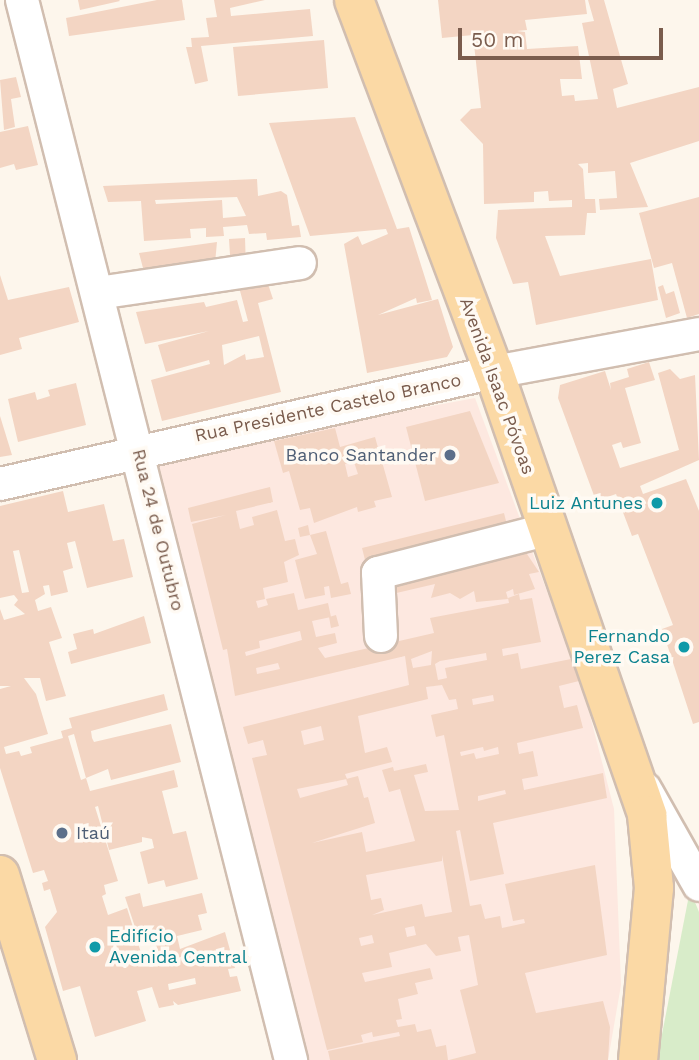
<!DOCTYPE html>
<meta charset="utf-8">
<style>
body{margin:0}
#map{position:relative;width:699px;height:1060px;overflow:hidden;background:#fdf6ec;font-family:"Work Sans",sans-serif}
div>[style]{position:absolute}
.commercial>*{inset:0;background:#fde8e0}
.green>*{inset:0;background:#d8ecc9}
.building>*{inset:0;background:#f3d5c3}
.roads{filter:drop-shadow(2px 0 #d1beb0) drop-shadow(-2px 0 #d1beb0) drop-shadow(0 2px #d1beb0) drop-shadow(0 -2px #d1beb0)}
.minor>*{height:32px;margin:-16px;padding:0 16px;transform-origin:16px;border-radius:16px;background:#fff}
.major>*{height:38px;margin:-19px;padding:0 19px;transform-origin:19px;border-radius:19px;background:#fbd9a5}
.dots>*{width:19px;height:19px;translate:-50% -50%;box-sizing:border-box;border:4px solid #fffaf3;border-radius:50%}
span{translate:-50% -50%;white-space:nowrap;text-align:center;line-height:1.15;-webkit-text-stroke:7px #fffaf3;paint-order:stroke}
.street-label{font-size:18px;color:#7a5c4d}
.service-label{font-size:18px;color:#4e5e75}
.right{translate:-100% -50%;text-align:right}
.left{translate:0 -50%;text-align:left}
.culture-label{font-size:18px;color:#0d838f}
.scale{position:absolute;left:458px;top:28px;width:205px;height:32px;box-sizing:border-box;border:4px solid #7a5c4d;border-top:0;padding-left:9px;font-size:21px;line-height:24px;white-space:nowrap;color:#7a5c4d;-webkit-text-stroke:5px #fffaf3;paint-order:stroke}
</style>
<div id="map">
<div class="commercial">
<div style="clip-path:polygon(475px 398px,583px 688px,614px 809px,621px 985px,608px 1060px,297px 1060px,146px 459px)"></div>
</div>
<div class="green">
<div style="clip-path:polygon(690px 890px,699px 912px,699px 1060px,657px 1060px)"></div>
</div>
<div class="building">
<div style="clip-path:polygon(78px 0,119px 0,120px 1px,80px 10px)"></div>
<div style="clip-path:polygon(157px 0,182px 0,185px 20px,69px 36px,66px 18px)"></div>
<div style="clip-path:polygon(214px 0,265px 0,230px 8px,231px 16px,310px 9px,313px 36px,201px 46px,208px 81px,195px 84px,186px 47px,192px 47px,191px 38px,209px 37px,206px 18px,217px 17px)"></div>
<div style="clip-path:polygon(438px 0,585px 0,587px 14px,525px 20px,527px 30px,517px 31px,525px 32px,527px 49px,578px 46px,582px 79px,560px 79px,562px 96px,574px 95px,575px 101px,598px 99px,582px 23px,594px 21px,588px 0,604px 0,628px 84px,613px 89px,617px 108px,699px 87px,699px 141px,630px 163px,648px 207px,600px 210px,599px 199px,617px 198px,615px 171px,588px 173px,588px 163px,578px 164px,583px 169px,585px 199px,595px 199px,596px 213px,587px 213px,585px 235px,545px 236px,560px 276px,651px 259px,658px 300px,536px 325px,528px 282px,513px 284px,496px 238px,498px 210px,572px 207px,572px 200px,549px 201px,548px 191px,534px 192px,534px 202px,484px 204px,483px 144px,460px 120px,471px 109px,481px 108px,473px 35px,442px 38px)"></div>
<div style="clip-path:polygon(324px 40px,328px 88px,238px 96px,233px 47px)"></div>
<div style="clip-path:polygon(16px 77px,21px 97px,11px 99px,15px 127px,4px 130px,0 80px)"></div>
<div style="clip-path:polygon(355px 117px,397px 229px,409px 227px,432px 300px,417px 303px,416px 298px,378px 315px,438px 299px,453px 347px,447px 357px,367px 373px,344px 244px,358px 236px,362px 245px,388px 234px,386px 229px,310px 236px,269px 123px)"></div>
<div style="clip-path:polygon(28px 126px,38px 165px,16px 170px,14px 164px,0 168px,0 132px)"></div>
<div style="clip-path:polygon(evenodd,257px 179px,258px 196px,281px 191px,287px 195px,292px 226px,299px 225px,301px 237px,267px 240px,266px 233px,249px 234px,247px 225px,223px 227px,224px 236px,206px 237px,206px 228px,190px 229px,191px 238px,144px 241px,141px 201px,108px 202px,103px 186px,257px 179px,237px 197px,246px 216px,223px 218px,222px 200px,156px 204px,155px 200px,237px 197px)"></div>
<div style="clip-path:polygon(699px 197px,699px 314px,687px 318px,672px 263px,654px 268px,639px 213px)"></div>
<div style="clip-path:polygon(245px 238px,246px 270px,231px 270px,229px 239px)"></div>
<div style="clip-path:polygon(217px 242px,215px 263px,147px 283px,139px 253px)"></div>
<div style="clip-path:polygon(0 275px,8px 300px,69px 287px,79px 322px,19px 338px,22px 349px,0 355px)"></div>
<div style="clip-path:polygon(evenodd,268px 284px,273px 299px,258px 303px,281px 392px,162px 421px,151px 380px,210px 364px,209px 360px,166px 372px,158px 345px,209px 331px,145px 344px,136px 312px,204px 302px,206px 307px,237px 300px,243px 322px,248px 321px,239px 287px,268px 284px,259px 336px,264px 357px,246px 360px,245px 354px,224px 365px,222px 345px,259px 336px)"></div>
<div style="clip-path:polygon(663px 285px,666px 294px,674px 291px,680px 313px,666px 318px,658px 287px)"></div>
<div style="clip-path:polygon(649px 362px,655px 380px,625px 388px,641px 443px,623px 448px,621px 442px,612px 445px,620px 468px,679px 450px,658px 373px,670px 369px,680px 379px,695px 375px,699px 460px,640px 486px,643px 494px,686px 479px,699px 511px,699px 722px,693px 724px,662px 629px,673px 625px,638px 534px,632px 536px,616px 494px,596px 501px,558px 398px,560px 385px,605px 371px,611px 390px,610px 383px,629px 377px,627px 369px)"></div>
<div style="clip-path:polygon(76px 383px,86px 425px,18px 442px,8px 399px,35px 392px,37px 400px,50px 396px,48px 390px)"></div>
<div style="clip-path:polygon(470px 411px,499px 483px,425px 501px,406px 427px)"></div>
<div style="clip-path:polygon(0 416px,12px 455px,0 457px)"></div>
<div style="clip-path:polygon(evenodd,335px 428px,340px 447px,375px 437px,392px 497px,374px 501px,376px 507px,358px 512px,357px 507px,314px 523px,310px 508px,300px 510px,289px 471px,283px 473px,274px 441px,335px 428px,354px 462px,358px 474px,348px 477px,345px 464px,354px 462px)"></div>
<div style="clip-path:polygon(evenodd,270px 487px,273px 502px,236px 511px,240px 529px,254px 525px,252px 517px,277px 510px,285px 541px,295px 539px,299px 555px,284px 562px,288px 582px,263px 588px,265px 599px,256px 601px,258px 608px,268px 605px,266px 599px,294px 593px,298px 610px,328px 603px,331px 617px,312px 621px,316px 637px,335px 633px,337px 643px,318px 648px,325px 658px,434px 633px,430px 618px,509px 603px,508px 598px,519px 594px,520px 600px,532px 598px,541px 642px,502px 649px,503px 656px,518px 653px,521px 669px,571px 659px,579px 681px,559px 686px,564px 708px,577px 705px,583px 728px,517px 743px,519px 754px,533px 751px,538px 776px,522px 779px,524px 790px,603px 773px,607px 798px,493px 823px,504px 874px,470px 881px,460px 830px,456px 831px,470px 906px,481px 904px,485px 919px,500px 916px,502px 928px,525px 923px,524px 919px,513px 921px,505px 884px,595px 865px,607px 955px,525px 973px,536px 1013px,603px 1001px,610px 1027px,608px 1060px,449px 1060px,476px 1053px,460px 990px,478px 985px,469px 935px,458px 937px,461px 951px,436px 956px,426px 944px,389px 953px,392px 967px,362px 973px,365px 982px,430px 968px,433px 979px,415px 983px,418px 994px,398px 999px,402px 1019px,396px 1020px,398px 1027px,415px 1024px,417px 1032px,431px 1029px,436px 1047px,446px 1045px,448px 1060px,330px 1060px,328px 1051px,400px 1036px,399px 1032px,373px 1037px,372px 1032px,361px 1035px,363px 1042px,327px 1050px,252px 758px,267px 755px,263px 740px,248px 744px,243px 727px,409px 685px,405px 656px,235px 696px,227px 649px,223px 650px,192px 524px,226px 515px,191px 522px,188px 508px,270px 487px,300px 631px,302px 640px,246px 656px,245px 652px,260px 648px,259px 641px,300px 631px,270px 487px,432px 651px,431px 665px,413px 668px,411px 659px,432px 651px,270px 487px,486px 653px,487px 660px,445px 668px,447px 678px,438px 680px,435px 664px,440px 661px,486px 653px,270px 487px,278px 663px,280px 669px,257px 674px,256px 668px,278px 663px,270px 487px,442px 685px,449px 700px,456px 699px,458px 709px,431px 715px,436px 737px,444px 735px,459px 810px,425px 811px,414px 775px,428px 772px,426px 764px,394px 771px,393px 767px,382px 770px,389px 792px,400px 789px,415px 841px,366px 852px,362px 832px,312px 843px,375px 823px,368px 797px,364px 798px,358px 776px,346px 779px,348px 785px,300px 798px,297px 789px,347px 779px,345px 774px,392px 762px,387px 747px,365px 753px,358px 716px,428px 699px,426px 687px,442px 685px,270px 487px,493px 695px,494px 701px,473px 705px,472px 699px,493px 695px,270px 487px,321px 726px,324px 740px,304px 745px,301px 731px,321px 726px,270px 487px,483px 747px,484px 751px,498px 747px,499px 754px,476px 759px,474px 753px,461px 756px,460px 752px,483px 747px,270px 487px,505px 790px,506px 794px,478px 801px,478px 796px,505px 790px,270px 487px,442px 855px,452px 912px,425px 917px,422px 904px,372px 915px,384px 910px,381px 898px,371px 900px,366px 875px,442px 861px,442px 855px,270px 487px,414px 926px,416px 935px,407px 937px,405px 928px,414px 926px,270px 487px,372px 935px,374px 943px,361px 946px,359px 938px,372px 935px)"></div>
<div style="clip-path:polygon(evenodd,63px 491px,68px 512px,104px 504px,113px 541px,124px 539px,133px 577px,87px 588px,75px 541px,67px 543px,73px 568px,63px 571px,68px 592px,51px 596px,49px 585px,43px 586px,45px 594px,35px 600px,38px 611px,51px 607px,62px 638px,49px 642px,66px 696px,46px 701px,40px 678px,24px 678px,36px 694px,48px 734px,4px 747px,6px 754px,19px 751px,21px 756px,32px 753px,30px 747px,63px 738px,61px 731px,72px 728px,69px 718px,164px 694px,168px 710px,91px 731px,92px 738px,94px 742px,171px 724px,181px 762px,111px 780px,108px 769px,86px 778px,74px 734px,68px 736px,81px 780px,86px 778px,90px 791px,174px 770px,178px 787px,162px 791px,173px 834px,186px 831px,198px 879px,166px 887px,164px 880px,148px 884px,140px 852px,154px 848px,152px 839px,142px 837px,142px 842px,109px 850px,98px 806px,95px 807px,118px 881px,104px 885px,106px 894px,102px 896px,108px 915px,127px 908px,143px 959px,159px 955px,152px 929px,137px 933px,125px 897px,140px 893px,143px 907px,202px 893px,207px 913px,198px 915px,202px 930px,177px 936px,180px 949px,225px 932px,235px 968px,228px 969px,230px 977px,237px 976px,241px 991px,178px 1005px,173px 1001px,174px 1005px,159px 1008px,152px 987px,137px 991px,146px 1021px,95px 1037px,80px 986px,63px 991px,45px 927px,57px 912px,50px 889px,44px 891px,42px 883px,48px 881px,44px 870px,33px 873px,0 768px,0 689px,11px 686px,0 686px,0 609px,4px 620px,25px 614px,14px 605px,18px 600px,14px 595px,0 598px,0 506px,63px 491px,19px 550px,29px 592px,22px 593px,13px 551px,19px 550px,63px 491px,195px 978px,196px 984px,169px 990px,168px 984px,195px 978px)"></div>
<div style="clip-path:polygon(504px 513px,508px 529px,365px 560px,362px 548px)"></div>
<div style="clip-path:polygon(308px 525px,310px 535px,326px 531px,341px 584px,348px 582px,351px 594px,331px 598px,329px 586px,324px 587px,325px 595px,305px 599px,295px 560px,317px 554px,310px 535px,300px 537px,298px 528px)"></div>
<div style="clip-path:polygon(525px 551px,539px 572px,529px 574px,535px 589px,514px 595px,513px 589px,506px 592px,508px 599px,476px 602px,474px 591px,460px 599px,450px 593px,431px 598px,435px 584px,375px 598px,369px 573px)"></div>
<div style="clip-path:polygon(336px 615px,339px 626px,331px 628px,329px 617px)"></div>
<div style="clip-path:polygon(144px 616px,151px 643px,71px 664px,68px 652px,77px 649px,73px 634px,93px 629px,94px 634px)"></div>
</div>
<div class="roads">
<div class="minor">
<div style="left:22px;top:0;width:1094px;rotate:75.76deg"></div>
<div style="left:98px;top:293px;width:204px;rotate:-8.4deg"></div>
<div style="left:0;top:484px;width:507px;rotate:-12.77deg"></div>
<div style="left:494px;top:372px;width:208px;rotate:-10.5deg"></div>
<div style="left:381px;top:636px;width:63px;rotate:-92.7deg"></div>
<div style="left:378px;top:573px;width:177px;rotate:-14.4deg"></div>
<div style="left:645px;top:789px;width:110px;rotate:60.6deg"></div>
</div>
<div class="major">
<div style="left:354px;top:0;width:397px;rotate:69.4deg"></div>
<div style="left:494px;top:372px;width:469px;rotate:70.9deg"></div>
<div style="left:647px;top:815px;width:73px;rotate:84.5deg"></div>
<div style="left:654px;top:888px;width:173px;rotate:95.3deg"></div>
<div style="left:0;top:875px;width:194px;rotate:72.9deg"></div>
</div>
</div>
<div class="dots">
<div style="left:450px;top:455px;background:#5c6f8a"></div>
<div style="left:657px;top:503px;background:#0f9aa8"></div>
<div style="left:684px;top:647px;background:#0f9aa8"></div>
<div style="left:62px;top:833px;background:#5c6f8a"></div>
<div style="left:95px;top:947px;background:#0f9aa8"></div>
</div>
<div class="street-label">
<span style="left:497px;top:386px;rotate:70deg">Avenida Isaac Póvoas</span>
<span style="left:328px;top:408px;rotate:-12deg">Rua Presidente Castelo Branco</span>
<span style="left:158px;top:530px;rotate:76deg">Rua 24 de Outubro</span>
</div>
<div class="service-label">
<span class="right" style="left:436px;top:455px">Banco Santander</span>
<span class="left" style="left:76px;top:833px">Itaú</span>
</div>
<div class="culture-label">
<span class="right" style="left:643px;top:503px">Luiz Antunes</span>
<span class="right" style="left:670px;top:647px">Fernando<br>Perez Casa</span>
<span class="left" style="left:109px;top:947px">Edifício<br>Avenida Central</span>
</div>
<div class="scale">50 m</div>
</div>
